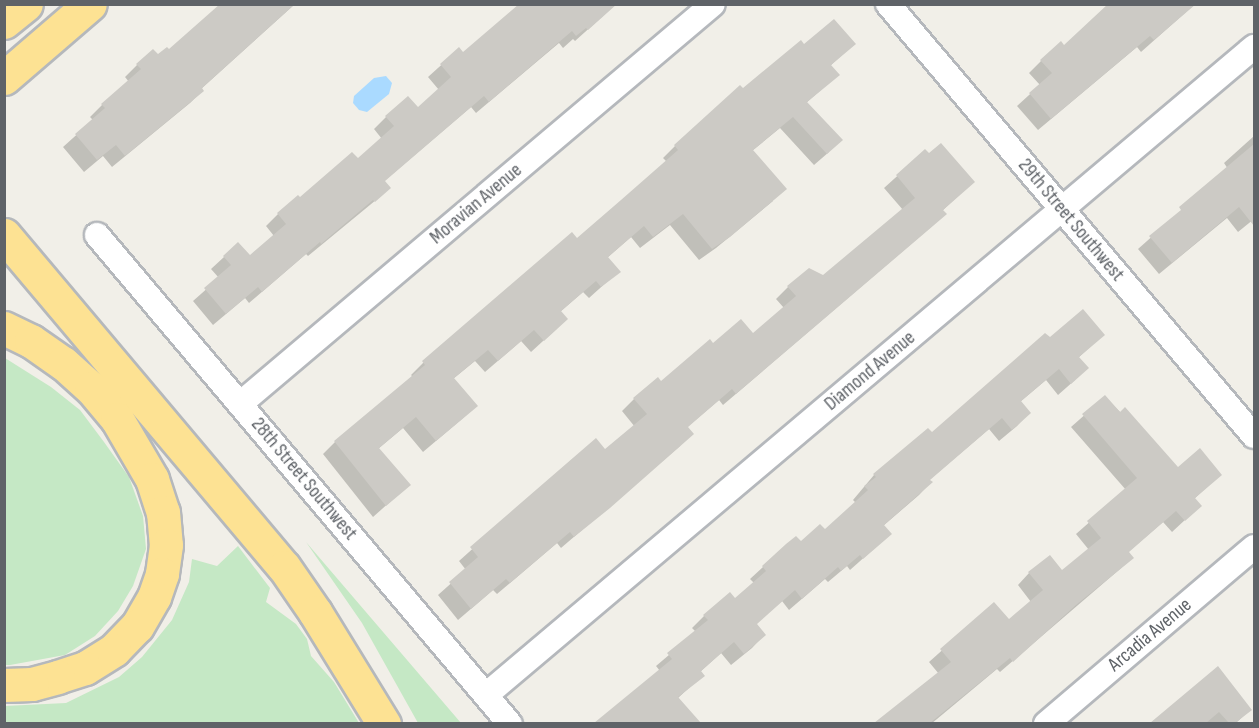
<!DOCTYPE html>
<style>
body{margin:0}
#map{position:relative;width:1259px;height:728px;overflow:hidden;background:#f1efe8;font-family:"Sofia Sans Condensed",sans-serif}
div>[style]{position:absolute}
.green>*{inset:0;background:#c5e8c5}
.water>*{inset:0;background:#aadaff}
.shadow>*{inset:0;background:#0003}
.building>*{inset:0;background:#cccac5}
.roads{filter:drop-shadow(2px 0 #b5b8bc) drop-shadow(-2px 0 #b5b8bc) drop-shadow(0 2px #b5b8bc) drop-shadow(0 -2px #b5b8bc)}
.street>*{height:24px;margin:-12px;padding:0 12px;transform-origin:12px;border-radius:12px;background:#fff}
.highway>*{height:33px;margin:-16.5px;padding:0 16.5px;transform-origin:16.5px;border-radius:16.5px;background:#fde293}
span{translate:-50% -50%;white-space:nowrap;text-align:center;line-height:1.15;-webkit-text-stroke:6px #fff;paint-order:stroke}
.street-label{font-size:20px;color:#5f6368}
.frame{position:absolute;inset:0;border:6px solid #5f6368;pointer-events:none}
</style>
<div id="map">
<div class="green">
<div style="clip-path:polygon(5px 358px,51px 387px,80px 410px,104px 442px,129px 477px,143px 516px,146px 549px,133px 586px,118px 611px,95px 636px,65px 655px,10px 665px,4px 665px)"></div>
<div style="clip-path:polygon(306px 542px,461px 723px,418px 723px,362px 623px)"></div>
<div style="clip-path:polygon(238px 546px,270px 588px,266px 602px,296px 624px,307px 639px,311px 656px,334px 682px,359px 723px,5px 723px,5px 706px,66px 703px,119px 677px,142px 657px,172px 620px,189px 582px,192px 559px,217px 566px)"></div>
</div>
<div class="water">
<div style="clip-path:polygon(386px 76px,392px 83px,389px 94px,367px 112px,359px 110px,353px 103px,354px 96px,374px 78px)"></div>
</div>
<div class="shadow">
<div style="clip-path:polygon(223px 4px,295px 4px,201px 89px,202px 91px,190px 103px,112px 167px,103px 156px,84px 172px,63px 147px,93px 120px,90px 117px,102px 105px,129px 82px,125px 77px,137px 65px,169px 52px)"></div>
<div style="clip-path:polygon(1195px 4px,1141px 52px,1137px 47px,1038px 130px,1017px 106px,1040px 85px,1029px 73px,1041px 61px,1064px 47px)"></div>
<div style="clip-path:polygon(604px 15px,575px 41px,573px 39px,563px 48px,559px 43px,476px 113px,471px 107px,383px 182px,376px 200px,308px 256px,306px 254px,249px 303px,245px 298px,213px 325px,193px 301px,219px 278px,211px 269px,224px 257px,250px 258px,274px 236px,266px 226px,278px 214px,358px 160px,382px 139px,374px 129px,386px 117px,418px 109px,439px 90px,428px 77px,459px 49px,463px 54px)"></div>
<div style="clip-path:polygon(854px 44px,830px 66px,838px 75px,806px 103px,829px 152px,814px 165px,780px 128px,752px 151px,773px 201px,716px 248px,699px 260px,670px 225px,640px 248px,631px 237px,607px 258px,619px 271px,589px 298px,583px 292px,560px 312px,554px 331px,531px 352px,521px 341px,485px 372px,475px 361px,453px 379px,475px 406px,463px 418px,423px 452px,403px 428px,378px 449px,409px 485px,373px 517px,323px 454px,335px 442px,413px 377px,411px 375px,423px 363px,572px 234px,577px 240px,667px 162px,663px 158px,675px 146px,742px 90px,804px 46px)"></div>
<div style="clip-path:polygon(1254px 136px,1254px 219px,1238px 232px,1227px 218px,1159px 274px,1138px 249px,1228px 169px,1224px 163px)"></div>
<div style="clip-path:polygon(925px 151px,973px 182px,942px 211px,932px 226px,723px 405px,719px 400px,686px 428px,680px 446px,561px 548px,557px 543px,497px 594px,493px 590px,458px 620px,438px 595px,466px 570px,459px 561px,576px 456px,605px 451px,635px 427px,622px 411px,634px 399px,661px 383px,713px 346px,753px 335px,784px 308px,776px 299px,788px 287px,824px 277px,903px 210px,884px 188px)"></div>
<div style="clip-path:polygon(1050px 339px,1090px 347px,1078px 358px,1075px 380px,1058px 395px,1046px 380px,1020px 402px,1029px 413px,1017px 426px,999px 441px,989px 429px,929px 480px,931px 482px,919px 495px,883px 526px,877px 546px,850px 570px,847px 566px,828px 582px,825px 579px,789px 610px,782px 601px,755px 624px,764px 635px,752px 648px,731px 665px,721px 653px,700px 672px,703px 675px,678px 698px,693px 716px,686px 724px,596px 724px,660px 671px,656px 666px,696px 632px,692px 628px,704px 616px,735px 600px,754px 583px,750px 579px,763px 567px,824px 532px,856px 503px,853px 500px,874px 475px,932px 434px)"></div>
<div style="clip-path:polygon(1105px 397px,1177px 469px,1220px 475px,1194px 499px,1200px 506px,1172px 532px,1163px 522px,1128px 552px,1132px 558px,1120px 569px,1000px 672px,997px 669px,931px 724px,877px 724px,939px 674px,929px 662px,994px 604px,1009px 621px,1031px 602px,1018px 585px,1029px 573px,1062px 572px,1089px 550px,1076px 534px,1126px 490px,1071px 427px)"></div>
<div style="clip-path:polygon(1218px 668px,1250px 710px,1237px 722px,1152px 724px)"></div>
</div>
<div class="building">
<div style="clip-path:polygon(220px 4px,295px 4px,202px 88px,204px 91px,125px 156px,116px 145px,97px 160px,75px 134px,105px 108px,101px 104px,141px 69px,136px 64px,153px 49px,158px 54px,167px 47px,169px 49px)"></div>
<div style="clip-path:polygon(519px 4px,617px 4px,588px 30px,586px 28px,576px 36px,572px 31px,489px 102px,484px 96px,385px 181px,391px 188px,375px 202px,373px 200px,321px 244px,320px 242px,262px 292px,258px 287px,226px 314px,204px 288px,231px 265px,223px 256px,238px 242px,250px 255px,286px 224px,277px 213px,298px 195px,300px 197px,352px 152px,358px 158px,394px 126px,385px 116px,408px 96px,418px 107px,451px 77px,440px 64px,459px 47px,463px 52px)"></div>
<div style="clip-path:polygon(1108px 4px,1196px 4px,1154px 40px,1150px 36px,1051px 119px,1029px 93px,1052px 73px,1040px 60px,1061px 41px,1064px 45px)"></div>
<div style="clip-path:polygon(834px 19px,856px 44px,831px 65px,840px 75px,807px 102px,843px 140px,827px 154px,793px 117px,753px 150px,787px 189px,730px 237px,712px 249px,683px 214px,653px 237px,644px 226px,608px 257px,621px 272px,601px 287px,596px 281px,561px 311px,568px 319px,544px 341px,534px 330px,498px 361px,488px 350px,454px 378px,478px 406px,436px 441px,416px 417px,379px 448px,411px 485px,386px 506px,334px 441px,425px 365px,422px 361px,572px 232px,577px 238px,621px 200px,678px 150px,674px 145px,740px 85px,743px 88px,801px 40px,804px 44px)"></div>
<div style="clip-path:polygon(941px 143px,975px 182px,943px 210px,947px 214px,736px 394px,732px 389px,688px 427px,694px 434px,610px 508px,574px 537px,570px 532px,510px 583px,506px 579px,471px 609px,449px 582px,478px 557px,470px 547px,596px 438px,605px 449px,647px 414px,633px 398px,658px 377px,661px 381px,710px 339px,713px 343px,741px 319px,753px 333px,796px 296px,787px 286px,809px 268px,823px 275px,915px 198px,896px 175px,925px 149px,929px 153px)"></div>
<div style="clip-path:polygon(1254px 144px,1254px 226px,1239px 207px,1172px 263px,1149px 236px,1181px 210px,1179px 207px)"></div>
<div style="clip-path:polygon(1083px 309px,1105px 335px,1079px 357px,1089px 368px,1071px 384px,1059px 369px,1021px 401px,1031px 413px,1012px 430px,1002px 418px,930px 480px,933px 482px,884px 525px,892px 534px,863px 559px,860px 555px,841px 571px,838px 567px,802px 599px,795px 590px,757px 624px,766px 635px,744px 654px,734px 642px,701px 671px,705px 676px,678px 697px,701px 723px,594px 723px,672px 659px,667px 653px,708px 620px,703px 615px,730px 592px,735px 598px,766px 571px,762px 566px,786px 544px,796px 536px,801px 541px,820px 524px,825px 529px,868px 490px,864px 486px,876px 477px,873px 474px,928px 428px,932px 432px,1045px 333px,1050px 337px)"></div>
<div style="clip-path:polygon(1105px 395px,1120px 412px,1125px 407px,1178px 467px,1200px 448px,1222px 475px,1195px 498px,1202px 506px,1185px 521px,1176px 511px,1129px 552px,1134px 558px,1076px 605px,1013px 662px,1010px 658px,930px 723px,874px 723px,951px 662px,940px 649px,994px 602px,1009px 619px,1043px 590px,1028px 572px,1050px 555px,1062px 570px,1101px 538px,1087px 521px,1137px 478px,1082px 414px)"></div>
<div style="clip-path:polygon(1218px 666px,1252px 710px,1235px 723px,1229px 723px,1219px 712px,1206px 723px,1150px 723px)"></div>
</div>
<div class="roads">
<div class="street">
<div style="left:888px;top:4px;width:566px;rotate:49.73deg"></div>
<div style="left:97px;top:235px;width:640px;rotate:49.82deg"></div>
<div style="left:240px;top:404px;width:619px;rotate:-40.22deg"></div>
<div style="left:486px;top:695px;width:1005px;rotate:-40.16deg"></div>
<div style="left:1046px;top:724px;width:273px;rotate:-40.4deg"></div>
</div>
<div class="highway">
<div style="left:4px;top:22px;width:28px;rotate:-39deg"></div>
<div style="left:4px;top:78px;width:113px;rotate:-40.7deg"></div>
<div style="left:4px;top:235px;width:434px;rotate:49.9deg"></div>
<div style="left:284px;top:567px;width:55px;rotate:55.4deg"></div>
<div style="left:315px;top:612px;width:132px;rotate:58.4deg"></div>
<div style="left:4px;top:328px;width:30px;rotate:26deg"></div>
<div style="left:31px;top:341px;width:39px;rotate:35deg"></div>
<div style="left:63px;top:363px;width:38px;rotate:42deg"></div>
<div style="left:91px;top:388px;width:40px;rotate:50deg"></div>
<div style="left:117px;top:419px;width:69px;rotate:59.7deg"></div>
<div style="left:152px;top:479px;width:35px;rotate:72deg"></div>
<div style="left:163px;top:512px;width:33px;rotate:85deg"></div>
<div style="left:166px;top:545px;width:29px;rotate:98deg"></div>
<div style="left:162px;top:574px;width:24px;rotate:109deg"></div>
<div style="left:154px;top:597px;width:34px;rotate:120deg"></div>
<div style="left:137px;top:626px;width:33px;rotate:134deg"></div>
<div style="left:114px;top:650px;width:34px;rotate:148deg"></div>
<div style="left:85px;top:668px;width:28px;rotate:162deg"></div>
<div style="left:58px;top:677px;width:27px;rotate:165deg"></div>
<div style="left:32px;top:684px;width:28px;rotate:178deg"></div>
</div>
</div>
<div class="street-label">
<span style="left:476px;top:204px;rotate:-40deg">Moravian Avenue</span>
<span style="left:1071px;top:220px;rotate:50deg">29th Street Southwest</span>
<span style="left:870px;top:371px;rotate:-40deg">Diamond Avenue</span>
<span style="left:304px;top:479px;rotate:50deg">28th Street Southwest</span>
<span style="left:1150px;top:635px;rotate:-40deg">Arcadia Avenue</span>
</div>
<div class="frame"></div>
</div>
